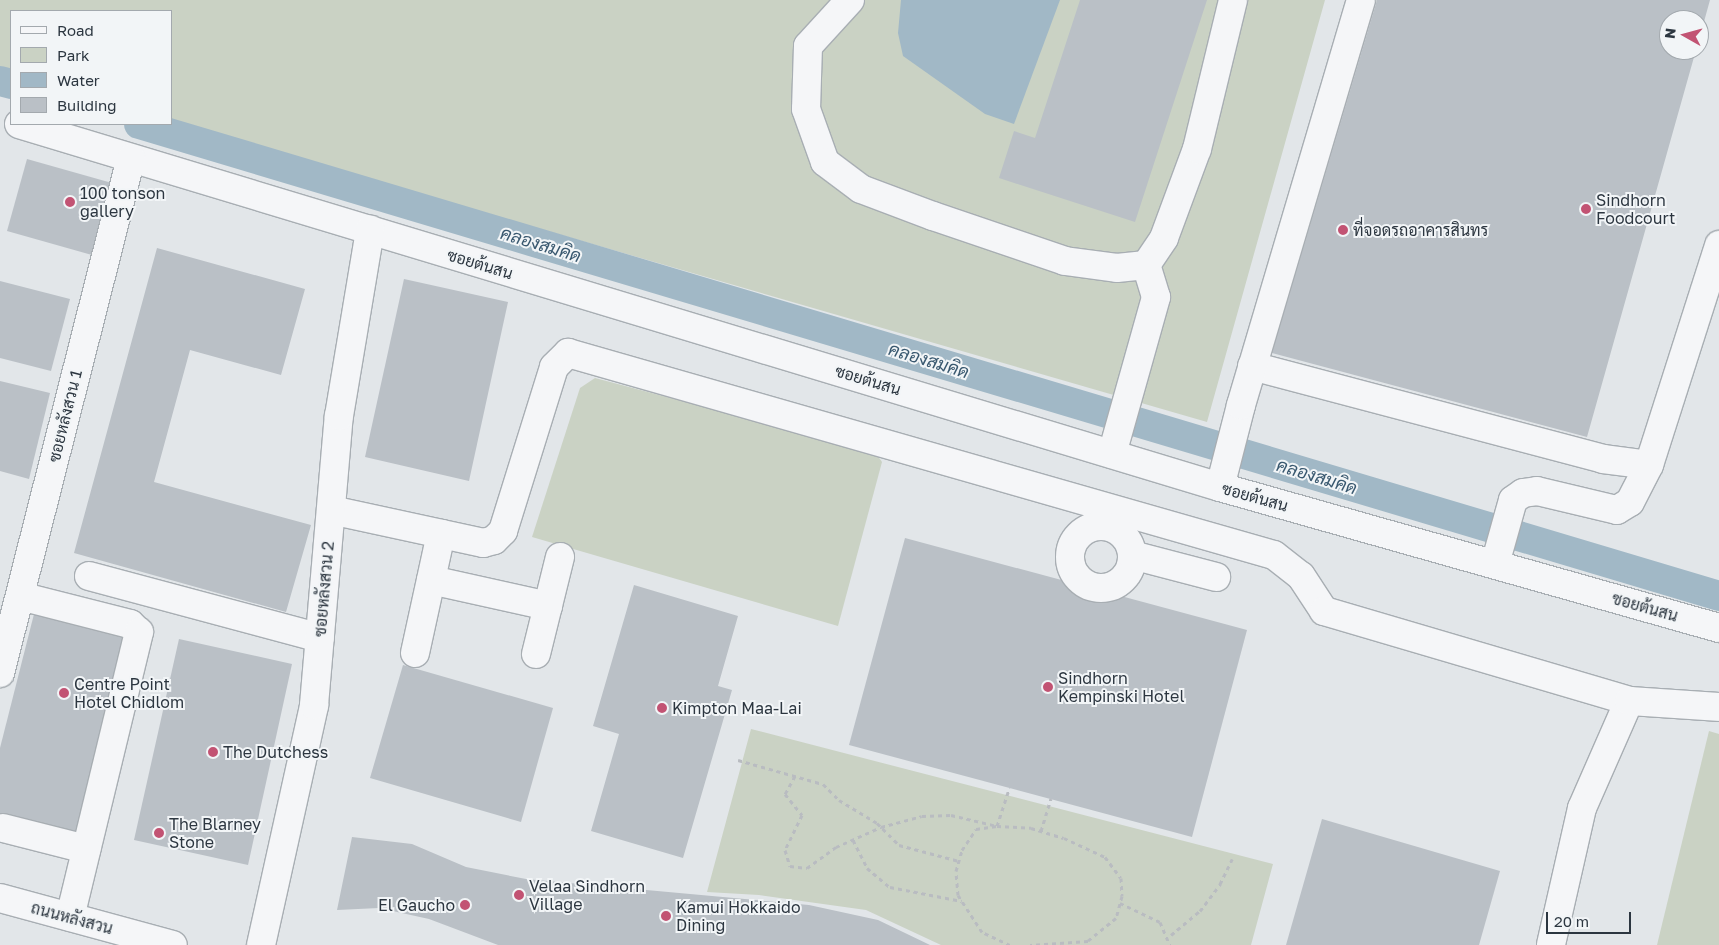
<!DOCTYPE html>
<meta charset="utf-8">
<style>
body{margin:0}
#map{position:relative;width:1719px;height:945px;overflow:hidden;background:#e2e6e9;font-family:"Golos Text",Sarabun,sans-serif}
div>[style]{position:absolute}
.green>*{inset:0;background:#cad2c4}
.water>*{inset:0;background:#a1b8c6}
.canal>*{height:30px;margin:-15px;padding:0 15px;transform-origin:15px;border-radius:15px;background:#a1b8c6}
.building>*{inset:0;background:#bac0c6}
.path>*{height:3px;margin-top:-1.5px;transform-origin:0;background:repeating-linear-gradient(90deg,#b9bcc1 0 4px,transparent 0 8px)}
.roads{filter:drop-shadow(1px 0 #a8aeb3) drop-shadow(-1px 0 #a8aeb3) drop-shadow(0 1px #a8aeb3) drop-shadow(0 -1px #a8aeb3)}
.minor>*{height:28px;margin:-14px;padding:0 14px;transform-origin:14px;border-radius:14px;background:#f5f6f8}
.minor>.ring{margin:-14px;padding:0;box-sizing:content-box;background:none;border:28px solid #f5f6f8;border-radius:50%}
.dots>*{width:14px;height:14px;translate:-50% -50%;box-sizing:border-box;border:2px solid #f2f5f7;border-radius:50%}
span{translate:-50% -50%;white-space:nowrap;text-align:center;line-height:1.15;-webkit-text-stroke:4px #f2f5f7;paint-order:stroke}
.poi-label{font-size:16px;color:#2c3640}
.left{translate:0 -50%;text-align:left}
.right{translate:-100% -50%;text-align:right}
.street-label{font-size:16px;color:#2c3640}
.water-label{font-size:18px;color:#3a5970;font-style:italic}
.legend{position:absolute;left:10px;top:10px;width:162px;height:115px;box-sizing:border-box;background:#f2f5f7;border:1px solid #a3a9ae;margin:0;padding:6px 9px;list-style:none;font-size:15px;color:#2c3640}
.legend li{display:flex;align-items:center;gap:10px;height:25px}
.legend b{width:25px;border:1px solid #a3a9ae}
.north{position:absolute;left:1659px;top:10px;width:50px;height:50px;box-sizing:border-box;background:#f2f5f7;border:1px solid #a3a9ae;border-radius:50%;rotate:277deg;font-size:14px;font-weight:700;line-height:20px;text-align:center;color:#2c3640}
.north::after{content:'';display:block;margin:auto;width:18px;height:22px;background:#c25373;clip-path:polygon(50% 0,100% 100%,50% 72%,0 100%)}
.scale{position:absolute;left:1546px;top:912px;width:85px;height:22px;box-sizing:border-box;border:2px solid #2c3640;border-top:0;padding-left:6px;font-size:15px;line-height:18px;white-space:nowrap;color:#2c3640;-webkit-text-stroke:4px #f2f5f7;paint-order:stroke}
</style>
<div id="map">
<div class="green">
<div style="clip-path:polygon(0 0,1325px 0,1207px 422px,171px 122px,171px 11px,11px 11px,11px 77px,0 74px)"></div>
<div style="clip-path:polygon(595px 378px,875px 452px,882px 462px,838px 626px,532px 537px,580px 388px)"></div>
<div style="clip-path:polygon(751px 729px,1273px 864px,1251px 945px,941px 945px,866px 910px,759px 895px,707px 892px)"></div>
<div style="clip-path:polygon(1709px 731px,1719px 734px,1719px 945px,1657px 945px)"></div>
</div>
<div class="water">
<div style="clip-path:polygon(901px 0,1060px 0,1014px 124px,985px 114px,903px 56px,898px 33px)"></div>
</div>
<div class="canal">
<div style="left:0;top:81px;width:11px;rotate:15deg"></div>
<div style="left:139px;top:124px;width:1649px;rotate:16.63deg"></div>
</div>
<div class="building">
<div style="clip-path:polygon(1080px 0,1207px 0,1135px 222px,999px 178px,1014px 131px,1035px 138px)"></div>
<div style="clip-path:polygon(1377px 0,1710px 0,1700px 36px,1699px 20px,1669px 20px,1669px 50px,1696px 50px,1587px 437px,1272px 353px)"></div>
<div style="clip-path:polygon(27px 159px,119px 185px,99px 257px,7px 231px)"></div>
<div style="clip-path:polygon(157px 248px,305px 289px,281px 375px,190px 350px,154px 482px,311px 525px,286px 612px,74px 553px)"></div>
<div style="clip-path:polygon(404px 279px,508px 302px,469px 481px,365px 457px)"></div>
<div style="clip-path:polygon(0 281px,70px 299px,51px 371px,0 358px)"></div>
<div style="clip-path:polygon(0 381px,50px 393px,29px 479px,0 471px)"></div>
<div style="clip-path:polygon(905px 538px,1247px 630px,1192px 837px,849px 745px)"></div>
<div style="clip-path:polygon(634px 585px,738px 616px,718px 686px,732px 690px,683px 858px,591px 831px,619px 734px,593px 726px)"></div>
<div style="clip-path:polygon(34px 614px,129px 638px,78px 842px,0 822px,0 748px)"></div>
<div style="clip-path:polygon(179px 639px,292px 664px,248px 865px,134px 840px)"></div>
<div style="clip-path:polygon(403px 665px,553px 708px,521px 822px,370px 778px)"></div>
<div style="clip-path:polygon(1322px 819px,1500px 871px,1479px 945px,1286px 945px)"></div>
<div style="clip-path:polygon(352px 837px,412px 844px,466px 867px,526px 879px,809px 905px,878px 920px,930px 945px,498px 945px,429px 919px,379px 908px,337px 910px)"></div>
</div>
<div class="path">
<div style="left:738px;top:760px;width:88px;rotate:15.8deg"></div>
<div style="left:823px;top:784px;width:23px;rotate:45deg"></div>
<div style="left:839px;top:800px;width:44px;rotate:31.2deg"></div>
<div style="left:877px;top:823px;width:31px;rotate:45deg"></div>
<div style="left:899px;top:845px;width:62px;rotate:14.9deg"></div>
<div style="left:795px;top:776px;width:21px;rotate:119deg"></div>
<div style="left:785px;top:794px;width:27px;rotate:51deg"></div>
<div style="left:802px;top:815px;width:39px;rotate:116deg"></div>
<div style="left:785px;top:850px;width:17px;rotate:73deg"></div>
<div style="left:790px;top:866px;width:17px;rotate:7deg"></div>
<div style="left:807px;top:868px;width:36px;rotate:-36deg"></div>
<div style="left:836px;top:847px;width:49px;rotate:-24deg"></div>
<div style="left:881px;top:827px;width:42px;rotate:-15deg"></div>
<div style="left:922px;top:816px;width:29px;rotate:-2deg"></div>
<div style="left:951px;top:815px;width:47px;rotate:13.4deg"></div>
<div style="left:997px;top:826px;width:40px;rotate:-72deg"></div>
<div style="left:1041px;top:831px;width:34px;rotate:-73deg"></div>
<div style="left:853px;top:840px;width:31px;rotate:63deg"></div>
<div style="left:867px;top:868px;width:30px;rotate:40deg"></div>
<div style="left:890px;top:887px;width:73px;rotate:11deg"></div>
<div style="left:1120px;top:903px;width:44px;rotate:25.4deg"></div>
<div style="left:1160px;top:922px;width:25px;rotate:67deg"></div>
<div style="left:1171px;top:935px;width:38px;rotate:-40deg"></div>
<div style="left:1200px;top:911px;width:34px;rotate:-53deg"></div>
<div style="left:1220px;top:884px;width:28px;rotate:-64deg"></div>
<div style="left:1010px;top:945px;width:31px;rotate:-155deg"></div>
<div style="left:982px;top:932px;width:44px;rotate:-123deg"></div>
<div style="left:958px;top:895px;width:24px;rotate:-95deg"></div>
<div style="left:956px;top:871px;width:22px;rotate:-74deg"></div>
<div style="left:962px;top:850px;width:25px;rotate:-56deg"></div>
<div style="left:976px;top:829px;width:21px;rotate:-8deg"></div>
<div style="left:997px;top:826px;width:34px;rotate:3deg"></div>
<div style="left:1031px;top:828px;width:34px;rotate:17deg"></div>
<div style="left:1064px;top:838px;width:45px;rotate:24.9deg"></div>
<div style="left:1105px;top:857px;width:26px;rotate:53deg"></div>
<div style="left:1121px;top:878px;width:18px;rotate:87deg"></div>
<div style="left:1122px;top:896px;width:23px;rotate:105deg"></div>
<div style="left:1116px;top:918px;width:36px;rotate:141deg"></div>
<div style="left:1088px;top:941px;width:58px;rotate:176.1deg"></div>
</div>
<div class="roads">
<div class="minor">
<div style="left:850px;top:0;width:62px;rotate:132.4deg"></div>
<div style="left:808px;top:46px;width:63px;rotate:91.8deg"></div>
<div style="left:806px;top:109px;width:56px;rotate:70.3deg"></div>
<div style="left:825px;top:162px;width:45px;rotate:36.9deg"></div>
<div style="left:861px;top:189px;width:77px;rotate:20.6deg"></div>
<div style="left:933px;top:216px;width:139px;rotate:18.8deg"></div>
<div style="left:1065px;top:261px;width:52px;rotate:7.7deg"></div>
<div style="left:1117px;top:268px;width:29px;rotate:-6deg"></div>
<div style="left:1146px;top:265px;width:32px;rotate:-56deg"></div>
<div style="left:1164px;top:238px;width:95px;rotate:-69.7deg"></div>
<div style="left:1197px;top:149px;width:153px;rotate:-76.4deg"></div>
<div style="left:19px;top:124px;width:1255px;rotate:16.82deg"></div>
<div style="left:1220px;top:487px;width:519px;rotate:15.78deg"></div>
<div style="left:1252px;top:366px;width:363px;rotate:14.8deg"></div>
<div style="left:1603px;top:459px;width:46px;rotate:7.4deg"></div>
<div style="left:1649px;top:465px;width:231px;rotate:-72.3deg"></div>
<div style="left:1112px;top:454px;width:163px;rotate:-74.3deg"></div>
<div style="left:1156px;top:297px;width:34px;rotate:-107deg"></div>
<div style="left:1220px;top:487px;width:85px;rotate:-75.6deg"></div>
<div style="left:1241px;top:405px;width:422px;rotate:-73.5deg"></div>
<div style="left:331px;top:510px;width:156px;rotate:12.2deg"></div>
<div style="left:483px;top:543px;width:11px;rotate:-15deg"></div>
<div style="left:494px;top:540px;width:13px;rotate:-45deg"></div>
<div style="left:503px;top:531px;width:172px;rotate:-72.7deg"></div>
<div style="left:554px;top:367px;width:20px;rotate:-45deg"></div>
<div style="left:568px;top:353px;width:734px;rotate:15.97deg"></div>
<div style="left:1274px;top:555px;width:34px;rotate:38deg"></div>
<div style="left:1301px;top:576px;width:42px;rotate:56.7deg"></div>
<div style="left:1324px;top:611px;width:318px;rotate:16.4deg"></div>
<div style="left:1629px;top:701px;width:117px;rotate:113.7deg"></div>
<div style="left:1582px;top:808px;width:140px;rotate:102.8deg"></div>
<div class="ring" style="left:1070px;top:526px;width:34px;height:34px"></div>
<div style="left:1132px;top:555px;width:87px;rotate:14.7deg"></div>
<div style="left:1495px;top:564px;width:66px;rotate:-74.3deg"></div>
<div style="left:1513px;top:500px;width:12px;rotate:-35deg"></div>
<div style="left:1523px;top:493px;width:14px;rotate:-8deg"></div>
<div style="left:1537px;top:491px;width:82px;rotate:13.4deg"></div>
<div style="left:1617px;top:510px;width:15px;rotate:-32deg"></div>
<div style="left:1630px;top:502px;width:42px;rotate:-62.8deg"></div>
<div style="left:89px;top:576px;width:239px;rotate:15deg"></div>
<div style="left:431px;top:580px;width:120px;rotate:12.5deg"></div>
<div style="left:20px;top:596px;width:114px;rotate:14.3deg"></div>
<div style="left:130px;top:624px;width:12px;rotate:42deg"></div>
<div style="left:139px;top:632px;width:293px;rotate:103.6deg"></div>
<div style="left:415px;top:653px;width:122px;rotate:-77.7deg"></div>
<div style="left:536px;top:654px;width:100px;rotate:-76.1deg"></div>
<div style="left:0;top:673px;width:531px;rotate:-75.73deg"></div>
<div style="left:1629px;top:701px;width:90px;rotate:3.8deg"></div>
<div style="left:3px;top:828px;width:86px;rotate:14.2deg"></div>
<div style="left:0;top:898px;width:179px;rotate:15.2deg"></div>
<div style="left:261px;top:945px;width:246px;rotate:-77.5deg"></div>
<div style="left:314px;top:705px;width:290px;rotate:-85.1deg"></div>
<div style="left:339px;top:416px;width:189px;rotate:-80.5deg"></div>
</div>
</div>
<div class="dots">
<div style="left:70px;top:202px;background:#c25373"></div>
<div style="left:1586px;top:209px;background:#c25373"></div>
<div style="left:1343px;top:230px;background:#c25373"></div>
<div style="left:1048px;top:687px;background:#c25373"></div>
<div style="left:64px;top:693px;background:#c25373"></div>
<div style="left:662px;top:708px;background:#c25373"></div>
<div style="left:213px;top:752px;background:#c25373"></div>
<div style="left:159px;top:833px;background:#c25373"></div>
<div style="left:519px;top:895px;background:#c25373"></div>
<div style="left:465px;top:905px;background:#c25373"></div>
<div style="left:666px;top:916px;background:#c25373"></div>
</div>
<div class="poi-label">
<span class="left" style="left:80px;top:202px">100 tonson<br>gallery</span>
<span class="left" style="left:1596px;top:209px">Sindhorn<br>Foodcourt</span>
<span class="left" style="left:1353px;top:230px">ที่จอดรถอาคารสินทร</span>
<span class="left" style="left:1058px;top:687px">Sindhorn<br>Kempinski Hotel</span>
<span class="left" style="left:74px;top:693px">Centre Point<br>Hotel Chidlom</span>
<span class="left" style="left:672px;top:708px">Kimpton Maa-Lai</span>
<span class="left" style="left:223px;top:752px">The Dutchess</span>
<span class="left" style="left:169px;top:833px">The Blarney<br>Stone</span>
<span class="left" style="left:529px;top:895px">Velaa Sindhorn<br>Village</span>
<span class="right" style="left:455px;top:905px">El Gaucho</span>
<span class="left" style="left:676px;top:916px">Kamui Hokkaido<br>Dining</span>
</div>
<div class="street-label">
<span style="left:480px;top:264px;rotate:17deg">ซอยต้นสน</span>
<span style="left:868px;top:380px;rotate:17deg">ซอยต้นสน</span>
<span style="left:65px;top:416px;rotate:-76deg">ซอยหลังสวน 1</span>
<span style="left:1255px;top:497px;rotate:16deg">ซอยต้นสน</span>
<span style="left:324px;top:589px;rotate:-85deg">ซอยหลังสวน 2</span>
<span style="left:1645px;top:607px;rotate:16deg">ซอยต้นสน</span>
<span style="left:72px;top:918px;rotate:15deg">ถนนหลังสวน</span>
</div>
<div class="water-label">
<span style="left:541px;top:244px;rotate:17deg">คลองสมคิด</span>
<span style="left:929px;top:360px;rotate:17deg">คลองสมคิด</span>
<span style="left:1317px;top:476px;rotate:17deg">คลองสมคิด</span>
</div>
<ul class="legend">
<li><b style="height:6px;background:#f5f6f8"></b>Road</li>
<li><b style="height:14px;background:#cad2c4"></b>Park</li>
<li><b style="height:14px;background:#a1b8c6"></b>Water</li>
<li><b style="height:14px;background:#bac0c6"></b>Building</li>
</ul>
<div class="north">N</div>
<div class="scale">20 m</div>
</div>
